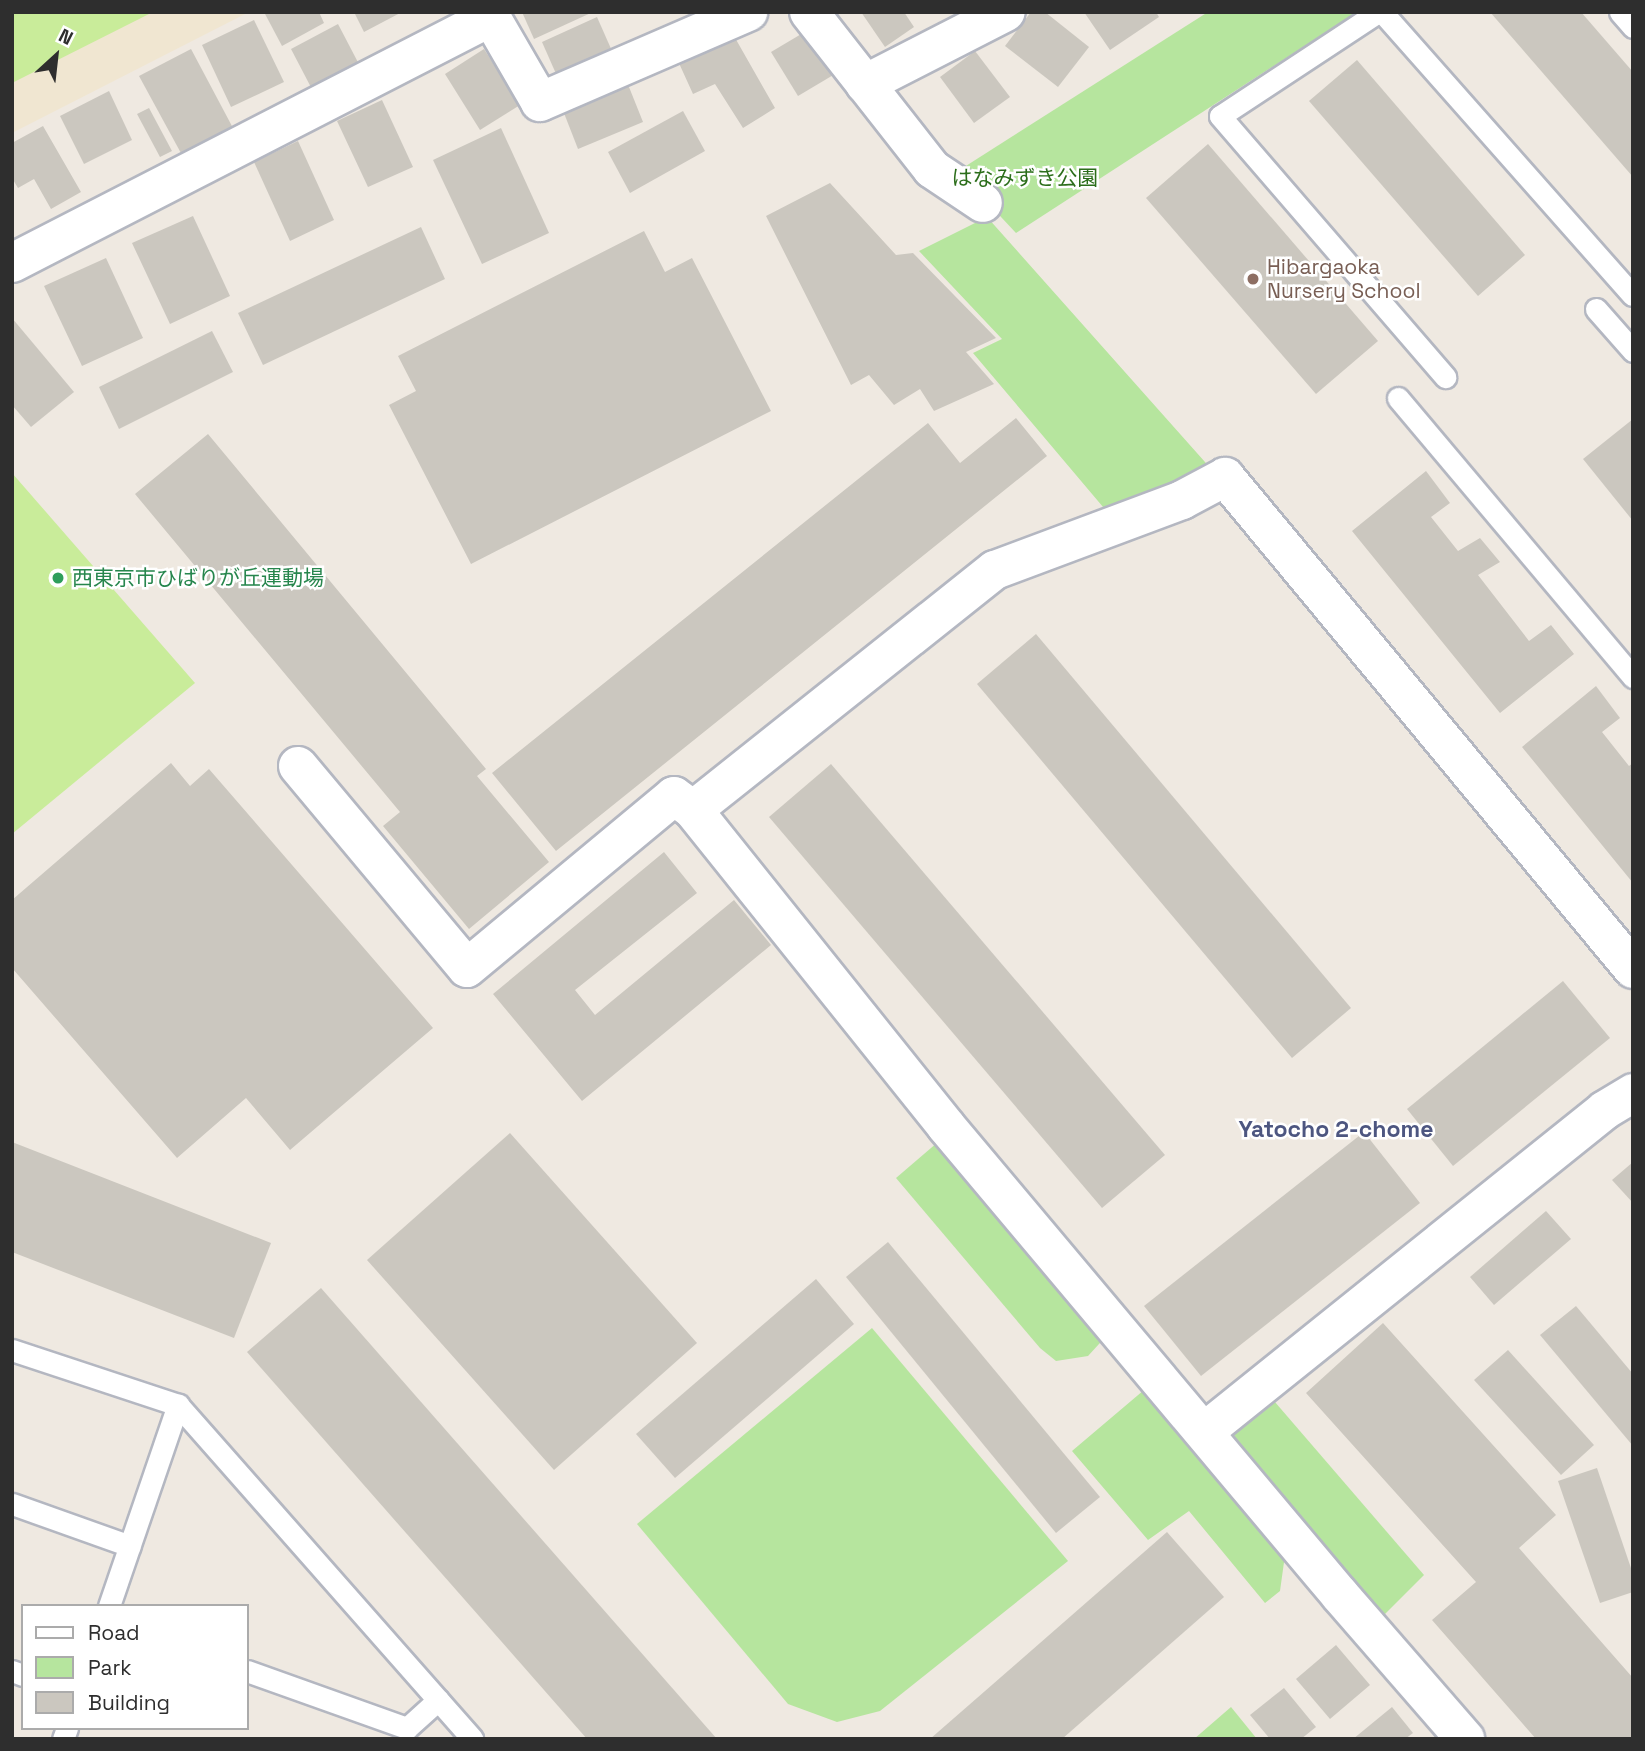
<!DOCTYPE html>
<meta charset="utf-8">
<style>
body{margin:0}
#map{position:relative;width:1645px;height:1751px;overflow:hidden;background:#efe9e1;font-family:"Space Grotesk","Noto Sans JP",sans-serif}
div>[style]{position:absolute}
.education>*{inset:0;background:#f0e6d1}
.green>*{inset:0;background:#b6e59e}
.pitch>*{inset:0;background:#c9ec9a}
.building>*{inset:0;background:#cbc7bf}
.roads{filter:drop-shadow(2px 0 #b4b7c1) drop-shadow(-2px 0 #b4b7c1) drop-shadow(0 2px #b4b7c1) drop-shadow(0 -2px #b4b7c1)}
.lane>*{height:21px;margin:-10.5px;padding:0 10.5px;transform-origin:10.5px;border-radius:10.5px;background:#fff}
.street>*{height:38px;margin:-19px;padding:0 19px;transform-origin:19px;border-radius:19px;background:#fff}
.dots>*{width:19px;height:19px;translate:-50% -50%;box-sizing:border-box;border:4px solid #fff;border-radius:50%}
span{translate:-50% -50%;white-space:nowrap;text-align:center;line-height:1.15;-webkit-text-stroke:5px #fff;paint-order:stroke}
.park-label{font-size:21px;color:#2c6e1b}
.education-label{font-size:21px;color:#785e54}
.left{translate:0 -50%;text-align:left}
.leisure-label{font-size:21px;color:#27864d}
.neighbourhood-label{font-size:23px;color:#4d5680;font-weight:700}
.frame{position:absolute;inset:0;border:14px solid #2e2e2e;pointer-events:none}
.legend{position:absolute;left:21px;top:1604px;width:228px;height:126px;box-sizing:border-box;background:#fff;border:2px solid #ababab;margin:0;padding:9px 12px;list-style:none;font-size:21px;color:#2e2e2e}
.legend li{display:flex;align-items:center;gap:14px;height:35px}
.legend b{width:35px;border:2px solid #ababab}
.north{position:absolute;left:21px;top:21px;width:70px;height:70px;-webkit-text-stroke:5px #fff;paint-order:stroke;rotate:27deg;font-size:19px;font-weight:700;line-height:28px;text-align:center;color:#2e2e2e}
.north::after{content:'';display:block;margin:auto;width:24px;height:32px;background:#2e2e2e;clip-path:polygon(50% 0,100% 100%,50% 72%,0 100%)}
</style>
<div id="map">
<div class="education">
<div style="clip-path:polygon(12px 12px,249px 12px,12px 133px)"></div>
</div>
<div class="green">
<div style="clip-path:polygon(1208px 12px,1357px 12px,1016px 233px,958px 171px)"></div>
<div style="clip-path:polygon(987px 217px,1221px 480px,1114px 520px,973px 353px,1002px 339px,919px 251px)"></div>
<div style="clip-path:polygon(945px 1136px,1110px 1332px,1088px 1356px,1056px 1361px,1040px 1348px,896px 1178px)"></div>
<div style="clip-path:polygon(872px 1328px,1068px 1561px,880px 1711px,837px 1722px,788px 1704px,637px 1524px)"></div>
<div style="clip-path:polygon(1144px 1390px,1285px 1555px,1280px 1591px,1265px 1603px,1189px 1511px,1148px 1540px,1072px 1451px)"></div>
<div style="clip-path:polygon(1268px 1394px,1424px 1575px,1378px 1621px,1219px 1434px)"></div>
<div style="clip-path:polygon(1231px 1707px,1257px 1739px,1194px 1739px)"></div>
</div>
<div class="pitch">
<div style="clip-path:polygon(12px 12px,153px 12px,12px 83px)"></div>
<div style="clip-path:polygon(12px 473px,195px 683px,12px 834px)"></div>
</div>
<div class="building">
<div style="clip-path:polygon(264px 12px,319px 12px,324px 23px,282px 46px)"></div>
<div style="clip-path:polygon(354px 12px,402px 12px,364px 32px)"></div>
<div style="clip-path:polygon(522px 12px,593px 12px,534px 39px)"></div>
<div style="clip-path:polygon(861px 12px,904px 12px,914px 27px,885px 47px)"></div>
<div style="clip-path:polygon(1031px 12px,1045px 12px,1089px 47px,1058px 87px,1005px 46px)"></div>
<div style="clip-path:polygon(1084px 12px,1156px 12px,1159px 17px,1110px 50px)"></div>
<div style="clip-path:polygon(1490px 12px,1581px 12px,1633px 72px,1633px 177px)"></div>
<div style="clip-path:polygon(597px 17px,612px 51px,557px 76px,542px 42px)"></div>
<div style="clip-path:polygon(254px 20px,284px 82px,231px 107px,202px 45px)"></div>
<div style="clip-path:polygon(338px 24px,362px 70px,315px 95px,291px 49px)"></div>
<div style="clip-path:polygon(808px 30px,835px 74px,798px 96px,771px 52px)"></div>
<div style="clip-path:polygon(734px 36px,775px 108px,743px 128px,715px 84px,693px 94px,678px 61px)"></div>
<div style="clip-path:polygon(191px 49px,233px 128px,182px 155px,139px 76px)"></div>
<div style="clip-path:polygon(484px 49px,520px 105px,480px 130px,445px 74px)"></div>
<div style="clip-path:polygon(975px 51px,1010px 97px,974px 123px,940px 77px)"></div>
<div style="clip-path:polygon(1357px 60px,1525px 255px,1478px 296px,1309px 101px)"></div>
<div style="clip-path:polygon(627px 82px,643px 122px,578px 149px,562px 108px)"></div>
<div style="clip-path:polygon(109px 91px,132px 140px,84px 164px,60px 116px)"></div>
<div style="clip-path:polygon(382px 100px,413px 167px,368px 187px,337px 121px)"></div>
<div style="clip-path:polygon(149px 108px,172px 151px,160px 157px,137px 114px)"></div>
<div style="clip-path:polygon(683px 111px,705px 151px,630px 193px,608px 152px)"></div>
<div style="clip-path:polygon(43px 126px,81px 192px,51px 209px,34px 179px,18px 188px,12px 178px,12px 143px)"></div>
<div style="clip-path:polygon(501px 128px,549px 233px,482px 264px,433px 160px)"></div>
<div style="clip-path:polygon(298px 141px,334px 220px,290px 241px,254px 162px)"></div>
<div style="clip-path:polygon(1208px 144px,1378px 341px,1316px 394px,1146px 198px)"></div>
<div style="clip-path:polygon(830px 183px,896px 255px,913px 253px,996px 338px,966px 352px,994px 384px,934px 411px,920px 389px,894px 405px,869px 375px,851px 385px,766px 216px)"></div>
<div style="clip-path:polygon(193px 216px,230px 296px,170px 324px,132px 243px)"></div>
<div style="clip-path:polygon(421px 227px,445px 279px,263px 365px,238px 313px)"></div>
<div style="clip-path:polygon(644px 231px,665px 272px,692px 258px,771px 411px,471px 564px,389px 405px,416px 391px,398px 356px)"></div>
<div style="clip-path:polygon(106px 258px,143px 338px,82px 366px,44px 286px)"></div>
<div style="clip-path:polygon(12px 318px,74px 392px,31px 427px,12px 405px)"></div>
<div style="clip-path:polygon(212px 331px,233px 372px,119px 429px,99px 387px)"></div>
<div style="clip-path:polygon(1016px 418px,1047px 456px,556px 851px,492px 773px,928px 423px,960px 463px)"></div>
<div style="clip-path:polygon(1633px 419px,1633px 521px,1583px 459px)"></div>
<div style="clip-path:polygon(208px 434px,486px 769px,477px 776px,549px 862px,469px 929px,383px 826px,400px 812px,135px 494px)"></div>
<div style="clip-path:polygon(1426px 471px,1450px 503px,1431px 517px,1458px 551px,1480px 538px,1500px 562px,1478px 575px,1529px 641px,1551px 625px,1574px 654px,1500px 713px,1352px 531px)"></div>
<div style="clip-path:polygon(1036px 634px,1351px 1008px,1292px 1058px,977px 684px)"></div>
<div style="clip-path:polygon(1596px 686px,1620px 718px,1602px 732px,1629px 766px,1633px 763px,1633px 883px,1522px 747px)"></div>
<div style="clip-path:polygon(171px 763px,190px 786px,209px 769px,433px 1028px,290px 1150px,246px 1098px,177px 1158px,12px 968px,12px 900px)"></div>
<div style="clip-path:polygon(831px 764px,1165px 1155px,1102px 1208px,769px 817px)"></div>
<div style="clip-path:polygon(664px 852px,697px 893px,575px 990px,595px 1015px,734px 900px,771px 945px,582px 1101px,493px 994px)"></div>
<div style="clip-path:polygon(1563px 981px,1610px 1038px,1453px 1166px,1407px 1109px)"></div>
<div style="clip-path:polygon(1364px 1132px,1420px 1203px,1201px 1376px,1144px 1306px)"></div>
<div style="clip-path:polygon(510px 1133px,697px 1343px,554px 1470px,367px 1260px)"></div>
<div style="clip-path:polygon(12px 1142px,271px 1243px,234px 1338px,12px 1252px)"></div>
<div style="clip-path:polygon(1633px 1162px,1633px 1203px,1612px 1180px)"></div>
<div style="clip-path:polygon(1546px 1211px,1571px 1239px,1494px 1305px,1470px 1277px)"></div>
<div style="clip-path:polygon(888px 1242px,1100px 1497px,1056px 1533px,846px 1277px)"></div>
<div style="clip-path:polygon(816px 1279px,854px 1324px,675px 1478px,636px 1434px)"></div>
<div style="clip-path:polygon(321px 1288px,717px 1739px,587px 1739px,247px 1352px)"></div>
<div style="clip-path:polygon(1576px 1306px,1633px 1374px,1633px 1446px,1540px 1335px)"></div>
<div style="clip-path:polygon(1383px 1323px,1556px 1515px,1519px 1548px,1633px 1678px,1633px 1739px,1536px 1739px,1432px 1620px,1476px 1582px,1306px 1393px)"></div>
<div style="clip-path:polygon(1508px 1350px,1594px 1445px,1561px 1475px,1474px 1380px)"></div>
<div style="clip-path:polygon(1597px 1468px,1633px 1574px,1633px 1592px,1600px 1603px,1558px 1481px)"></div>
<div style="clip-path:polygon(1167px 1532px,1224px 1597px,1062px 1739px,930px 1739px)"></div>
<div style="clip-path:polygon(1336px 1645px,1370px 1685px,1330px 1719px,1296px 1679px)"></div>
<div style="clip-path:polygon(1284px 1688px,1316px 1727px,1301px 1739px,1270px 1739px,1250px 1715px)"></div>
<div style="clip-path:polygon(1392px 1707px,1413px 1733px,1405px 1739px,1353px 1739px)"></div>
</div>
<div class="roads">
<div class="lane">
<div style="left:1378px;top:12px;width:189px;rotate:146.6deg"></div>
<div style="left:1220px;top:116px;width:345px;rotate:49.2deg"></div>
<div style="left:1382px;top:12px;width:378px;rotate:48.5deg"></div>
<div style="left:1620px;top:12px;width:20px;rotate:49deg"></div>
<div style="left:1596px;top:309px;width:56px;rotate:48.6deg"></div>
<div style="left:1398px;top:398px;width:365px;rotate:49.9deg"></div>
<div style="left:12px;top:1350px;width:175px;rotate:18.3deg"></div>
<div style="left:178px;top:1405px;width:445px;rotate:48.6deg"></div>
<div style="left:12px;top:1504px;width:125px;rotate:19.6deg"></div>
<div style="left:109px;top:1606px;width:213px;rotate:-71.1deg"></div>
<div style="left:12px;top:1671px;width:12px;rotate:20deg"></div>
<div style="left:247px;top:1671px;width:170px;rotate:19.6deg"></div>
<div style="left:407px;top:1728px;width:42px;rotate:-42.1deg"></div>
<div style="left:63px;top:1739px;width:12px;rotate:-70deg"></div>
</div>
<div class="street">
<div style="left:809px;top:12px;width:199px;rotate:51.9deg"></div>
<div style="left:932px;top:169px;width:61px;rotate:33.7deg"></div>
<div style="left:865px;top:84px;width:158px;rotate:-27.1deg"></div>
<div style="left:12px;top:263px;width:538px;rotate:-27.18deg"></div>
<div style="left:491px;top:17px;width:98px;rotate:60deg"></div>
<div style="left:540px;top:102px;width:227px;rotate:-23.4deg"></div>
<div style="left:298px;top:766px;width:263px;rotate:50.1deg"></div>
<div style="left:467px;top:968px;width:269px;rotate:-39.7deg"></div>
<div style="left:674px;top:796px;width:24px;rotate:36deg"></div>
<div style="left:693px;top:810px;width:405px;rotate:51.3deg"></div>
<div style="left:946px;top:1126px;width:613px;rotate:49.97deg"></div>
<div style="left:1340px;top:1595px;width:191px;rotate:49deg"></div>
<div style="left:693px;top:810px;width:386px;rotate:-38.5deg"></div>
<div style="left:995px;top:570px;width:200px;rotate:-20.5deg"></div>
<div style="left:1182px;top:500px;width:49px;rotate:-28.1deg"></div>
<div style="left:1225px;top:477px;width:639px;rotate:50.33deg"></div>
<div style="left:1204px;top:1432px;width:514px;rotate:-38.76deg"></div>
<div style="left:1605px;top:1110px;width:33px;rotate:-31deg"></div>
</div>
</div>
<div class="dots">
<div style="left:1253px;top:279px;background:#8d6e63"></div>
<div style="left:58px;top:578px;background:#2e9e5b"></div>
</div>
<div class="park-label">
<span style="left:1025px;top:178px">はなみずき公園</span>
</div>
<div class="education-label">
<span class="left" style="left:1267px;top:279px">Hibargaoka<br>Nursery School</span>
</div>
<div class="leisure-label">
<span class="left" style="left:72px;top:578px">西東京市ひばりが丘運動場</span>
</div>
<div class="neighbourhood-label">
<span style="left:1336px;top:1129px">Yatocho 2-chome</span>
</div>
<div class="frame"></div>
<ul class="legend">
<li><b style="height:9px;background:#fff"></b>Road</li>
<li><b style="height:19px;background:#b6e59e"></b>Park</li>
<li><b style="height:19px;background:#cbc7bf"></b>Building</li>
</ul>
<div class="north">N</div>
</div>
